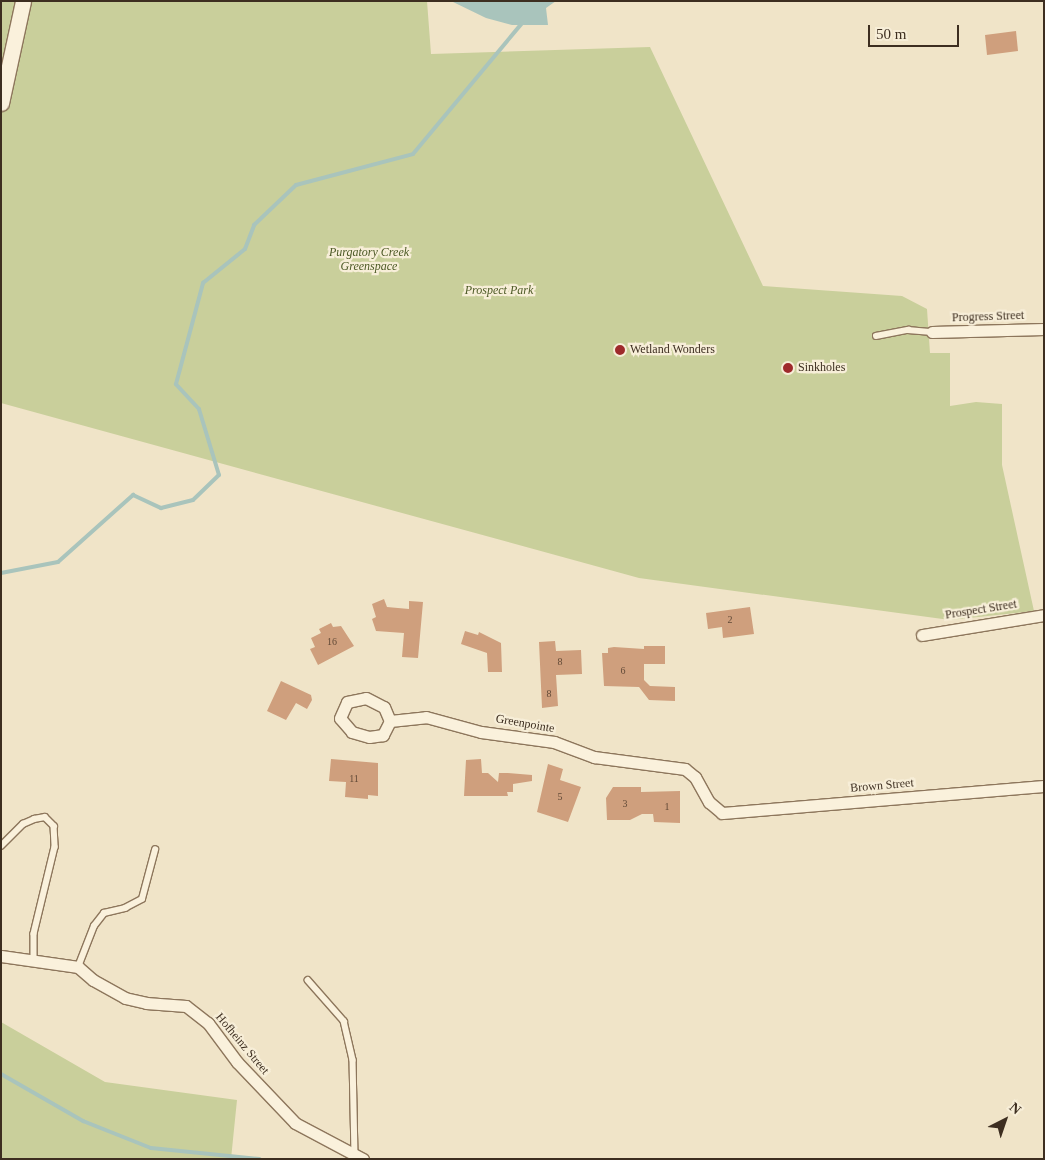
<!DOCTYPE html>
<style>
body{margin:0}
#map{position:relative;width:1045px;height:1160px;overflow:hidden;background:#f0e4c8;font-family:Georgia,serif}
div>[style]{position:absolute}
.green>*{inset:0;background:#c9cf9b}
.water>*{inset:0;background:#a9c4bc}
.stream>*{height:4px;margin:-2px;padding:0 2px;transform-origin:2px;border-radius:2px;background:#a9c4bc}
.building>*{inset:0;background:#cf9f7d}
.roads{filter:drop-shadow(1px 0 #8d765c) drop-shadow(-1px 0 #8d765c) drop-shadow(0 1px #8d765c) drop-shadow(0 -1px #8d765c)}
.lane>*{height:5.5px;margin:-2.75px;padding:0 2.75px;transform-origin:2.75px;border-radius:2.75px;background:#faf1dc}
.street>*{height:11px;margin:-5.5px;padding:0 5.5px;transform-origin:5.5px;border-radius:5.5px;background:#faf1dc}
.secondary>*{height:15px;margin:-7.5px;padding:0 7.5px;transform-origin:7.5px;border-radius:7.5px;background:#faf1dc}
.dots>*{width:14px;height:14px;translate:-50% -50%;box-sizing:border-box;border:2px solid #f7eed8;border-radius:50%}
span{translate:-50% -50%;white-space:nowrap;text-align:center;line-height:1.15;-webkit-text-stroke:4.5px #f7eed8;paint-order:stroke}
.number-label{font-size:10px;color:#624a37}
.number-label span{-webkit-text-stroke-width:0}
.park-label{font-size:12px;color:#4d5a26;font-style:italic}
.street-label{font-size:12px;color:#3d2e20}
.poi-label{font-size:12px;color:#3d2e20}
.left{translate:0 -50%;text-align:left}
.frame{position:absolute;inset:0;border:2px solid #3d2e20;pointer-events:none}
.north{position:absolute;left:980px;top:1095px;width:50px;height:50px;-webkit-text-stroke:4px #f7eed8;paint-order:stroke;rotate:41deg;font-size:14px;font-weight:700;line-height:20px;text-align:center;color:#3d2e20}
.north::after{content:'';display:block;margin:auto;width:18px;height:22px;background:#3d2e20;clip-path:polygon(50% 0,100% 100%,50% 72%,0 100%)}
.scale{position:absolute;left:868px;top:25px;width:91px;height:22px;box-sizing:border-box;border:2px solid #3d2e20;border-top:0;padding-left:6px;font-size:15px;line-height:18px;white-space:nowrap;color:#3d2e20;-webkit-text-stroke:4px #f7eed8;paint-order:stroke}
</style>
<div id="map">
<div class="green">
<div style="clip-path:polygon(1px 1px,427px 1px,431px 54px,650px 47px,763px 286px,902px 296px,927px 309px,930px 353px,950px 353px,950px 406px,976px 402px,1002px 404px,1002px 465px,1034px 611px,950px 620px,639px 578px,1px 403px)"></div>
<div style="clip-path:polygon(1px 1022px,105px 1082px,237px 1100px,231px 1159px,1px 1159px)"></div>
</div>
<div class="water">
<div style="clip-path:polygon(451px 1px,556px 1px,546px 8px,548px 25px,512px 25px,486px 18px)"></div>
</div>
<div class="stream">
<div style="left:1px;top:573px;width:58px;rotate:-10.9deg"></div>
<div style="left:58px;top:562px;width:101px;rotate:-41.8deg"></div>
<div style="left:133px;top:495px;width:31px;rotate:25deg"></div>
<div style="left:161px;top:508px;width:33px;rotate:-14deg"></div>
<div style="left:193px;top:500px;width:36px;rotate:-44deg"></div>
<div style="left:219px;top:475px;width:69px;rotate:-106.9deg"></div>
<div style="left:199px;top:409px;width:34px;rotate:-133deg"></div>
<div style="left:176px;top:384px;width:105px;rotate:-75deg"></div>
<div style="left:203px;top:283px;width:54px;rotate:-39deg"></div>
<div style="left:245px;top:249px;width:26px;rotate:-69deg"></div>
<div style="left:254px;top:225px;width:58px;rotate:-43.6deg"></div>
<div style="left:296px;top:185px;width:121px;rotate:-14.8deg"></div>
<div style="left:413px;top:154px;width:170px;rotate:-50.2deg"></div>
<div style="left:1px;top:1074px;width:95px;rotate:29.8deg"></div>
<div style="left:83px;top:1121px;width:73px;rotate:21.7deg"></div>
<div style="left:151px;top:1148px;width:109px;rotate:5.8deg"></div>
</div>
<div class="building">
<div style="clip-path:polygon(1016px 31px,1018px 51px,987px 55px,985px 35px)"></div>
<div style="clip-path:polygon(384px 599px,387px 607px,409px 609px,409px 601px,423px 602px,418px 658px,402px 657px,404px 633px,376px 631px,372px 619px,376px 617px,372px 604px)"></div>
<div style="clip-path:polygon(750px 607px,754px 634px,723px 638px,722px 627px,708px 629px,706px 613px)"></div>
<div style="clip-path:polygon(331px 623px,333px 627px,341px 626px,354px 646px,318px 665px,310px 649px,315px 647px,311px 638px,321px 633px,319px 629px)"></div>
<div style="clip-path:polygon(465px 631px,478px 635px,479px 632px,501px 643px,502px 672px,488px 672px,487px 653px,461px 644px)"></div>
<div style="clip-path:polygon(555px 641px,556px 651px,581px 650px,582px 674px,556px 675px,558px 706px,542px 708px,539px 642px)"></div>
<div style="clip-path:polygon(644px 646px,665px 646px,665px 664px,644px 664px,644px 680px,650px 686px,675px 687px,675px 701px,649px 700px,639px 687px,604px 686px,602px 653px,608px 653px,608px 648px,614px 647px,644px 649px)"></div>
<div style="clip-path:polygon(281px 681px,311px 695px,312px 700px,307px 709px,296px 703px,286px 720px,267px 711px)"></div>
<div style="clip-path:polygon(331px 759px,378px 763px,378px 796px,368px 795px,368px 799px,345px 797px,346px 782px,329px 781px)"></div>
<div style="clip-path:polygon(481px 759px,482px 773px,488px 773px,498px 782px,499px 773px,508px 773px,532px 775px,532px 781px,513px 784px,513px 792px,507px 792px,508px 796px,464px 796px,466px 760px)"></div>
<div style="clip-path:polygon(548px 764px,563px 769px,560px 780px,581px 787px,568px 822px,537px 812px)"></div>
<div style="clip-path:polygon(613px 787px,641px 787px,641px 792px,680px 791px,680px 823px,654px 822px,653px 814px,642px 814px,630px 820px,607px 820px,606px 798px)"></div>
</div>
<div class="roads">
<div class="lane">
<div style="left:876px;top:336px;width:33px;rotate:-11deg"></div>
<div style="left:908px;top:330px;width:24px;rotate:5deg"></div>
<div style="left:1px;top:846px;width:31px;rotate:-45deg"></div>
<div style="left:23px;top:824px;width:12px;rotate:-24deg"></div>
<div style="left:34px;top:819px;width:11px;rotate:-10deg"></div>
<div style="left:45px;top:817px;width:13px;rotate:45deg"></div>
<div style="left:54px;top:826px;width:21px;rotate:87deg"></div>
<div style="left:55px;top:847px;width:89px;rotate:103.6deg"></div>
<div style="left:34px;top:934px;width:25px;rotate:90deg"></div>
<div style="left:78px;top:967px;width:44px;rotate:-68.7deg"></div>
<div style="left:94px;top:926px;width:16px;rotate:-52deg"></div>
<div style="left:104px;top:913px;width:22px;rotate:-13deg"></div>
<div style="left:125px;top:908px;width:19px;rotate:-28deg"></div>
<div style="left:142px;top:899px;width:51px;rotate:-75.1deg"></div>
<div style="left:308px;top:980px;width:55px;rotate:48.7deg"></div>
<div style="left:344px;top:1021px;width:40px;rotate:77deg"></div>
<div style="left:353px;top:1060px;width:95px;rotate:88.8deg"></div>
</div>
<div class="street">
<div style="left:932px;top:332px;width:112px;rotate:-1.5deg"></div>
<div style="left:922px;top:635px;width:124px;rotate:-9.3deg"></div>
<div style="left:390px;top:721px;width:16px;rotate:117deg"></div>
<div style="left:383px;top:735px;width:14px;rotate:172deg"></div>
<div style="left:369px;top:737px;width:18px;rotate:-164deg"></div>
<div style="left:352px;top:732px;width:18px;rotate:-131deg"></div>
<div style="left:340px;top:718px;width:17px;rotate:-66deg"></div>
<div style="left:347px;top:702px;width:19px;rotate:-12deg"></div>
<div style="left:366px;top:698px;width:20px;rotate:27deg"></div>
<div style="left:384px;top:707px;width:15px;rotate:67deg"></div>
<div style="left:390px;top:721px;width:36px;rotate:-6deg"></div>
<div style="left:426px;top:717px;width:57px;rotate:15.3deg"></div>
<div style="left:481px;top:732px;width:74px;rotate:7.8deg"></div>
<div style="left:554px;top:742px;width:43px;rotate:20.6deg"></div>
<div style="left:594px;top:757px;width:92px;rotate:7.5deg"></div>
<div style="left:685px;top:769px;width:13px;rotate:39deg"></div>
<div style="left:695px;top:777px;width:29px;rotate:61deg"></div>
<div style="left:709px;top:802px;width:17px;rotate:40deg"></div>
<div style="left:722px;top:813px;width:323px;rotate:-4.8deg"></div>
<div style="left:1px;top:956px;width:78px;rotate:8.1deg"></div>
<div style="left:78px;top:967px;width:20px;rotate:41deg"></div>
<div style="left:93px;top:980px;width:37px;rotate:29deg"></div>
<div style="left:125px;top:998px;width:22px;rotate:13deg"></div>
<div style="left:146px;top:1003px;width:40px;rotate:4.3deg"></div>
<div style="left:186px;top:1006px;width:28px;rotate:38deg"></div>
<div style="left:208px;top:1023px;width:49px;rotate:53.4deg"></div>
<div style="left:237px;top:1062px;width:84px;rotate:46.4deg"></div>
<div style="left:295px;top:1123px;width:77px;rotate:27.9deg"></div>
</div>
<div class="secondary">
<div style="left:1px;top:103px;width:104px;rotate:-77.8deg"></div>
</div>
</div>
<div class="dots">
<div style="left:620px;top:350px;background:#9e2a2b"></div>
<div style="left:788px;top:368px;background:#9e2a2b"></div>
</div>
<div class="number-label">
<span style="left:730px;top:620px">2</span>
<span style="left:332px;top:642px">16</span>
<span style="left:560px;top:662px">8</span>
<span style="left:623px;top:671px">6</span>
<span style="left:549px;top:694px">8</span>
<span style="left:354px;top:779px">11</span>
<span style="left:560px;top:797px">5</span>
<span style="left:625px;top:804px">3</span>
<span style="left:667px;top:807px">1</span>
</div>
<div class="park-label">
<span style="left:369px;top:260px">Purgatory Creek<br>Greenspace</span>
<span style="left:499px;top:291px">Prospect Park</span>
</div>
<div class="street-label">
<span style="left:988px;top:317px;rotate:-2deg">Progress Street</span>
<span style="left:981px;top:610px;rotate:-9deg">Prospect Street</span>
<span style="left:525px;top:724px;rotate:10deg">Greenpointe</span>
<span style="left:882px;top:786px;rotate:-5deg">Brown Street</span>
<span style="left:242px;top:1044px;rotate:50deg">Hofheinz Street</span>
</div>
<div class="poi-label">
<span class="left" style="left:630px;top:350px">Wetland Wonders</span>
<span class="left" style="left:798px;top:368px">Sinkholes</span>
</div>
<div class="frame"></div>
<div class="north">N</div>
<div class="scale">50 m</div>
</div>
